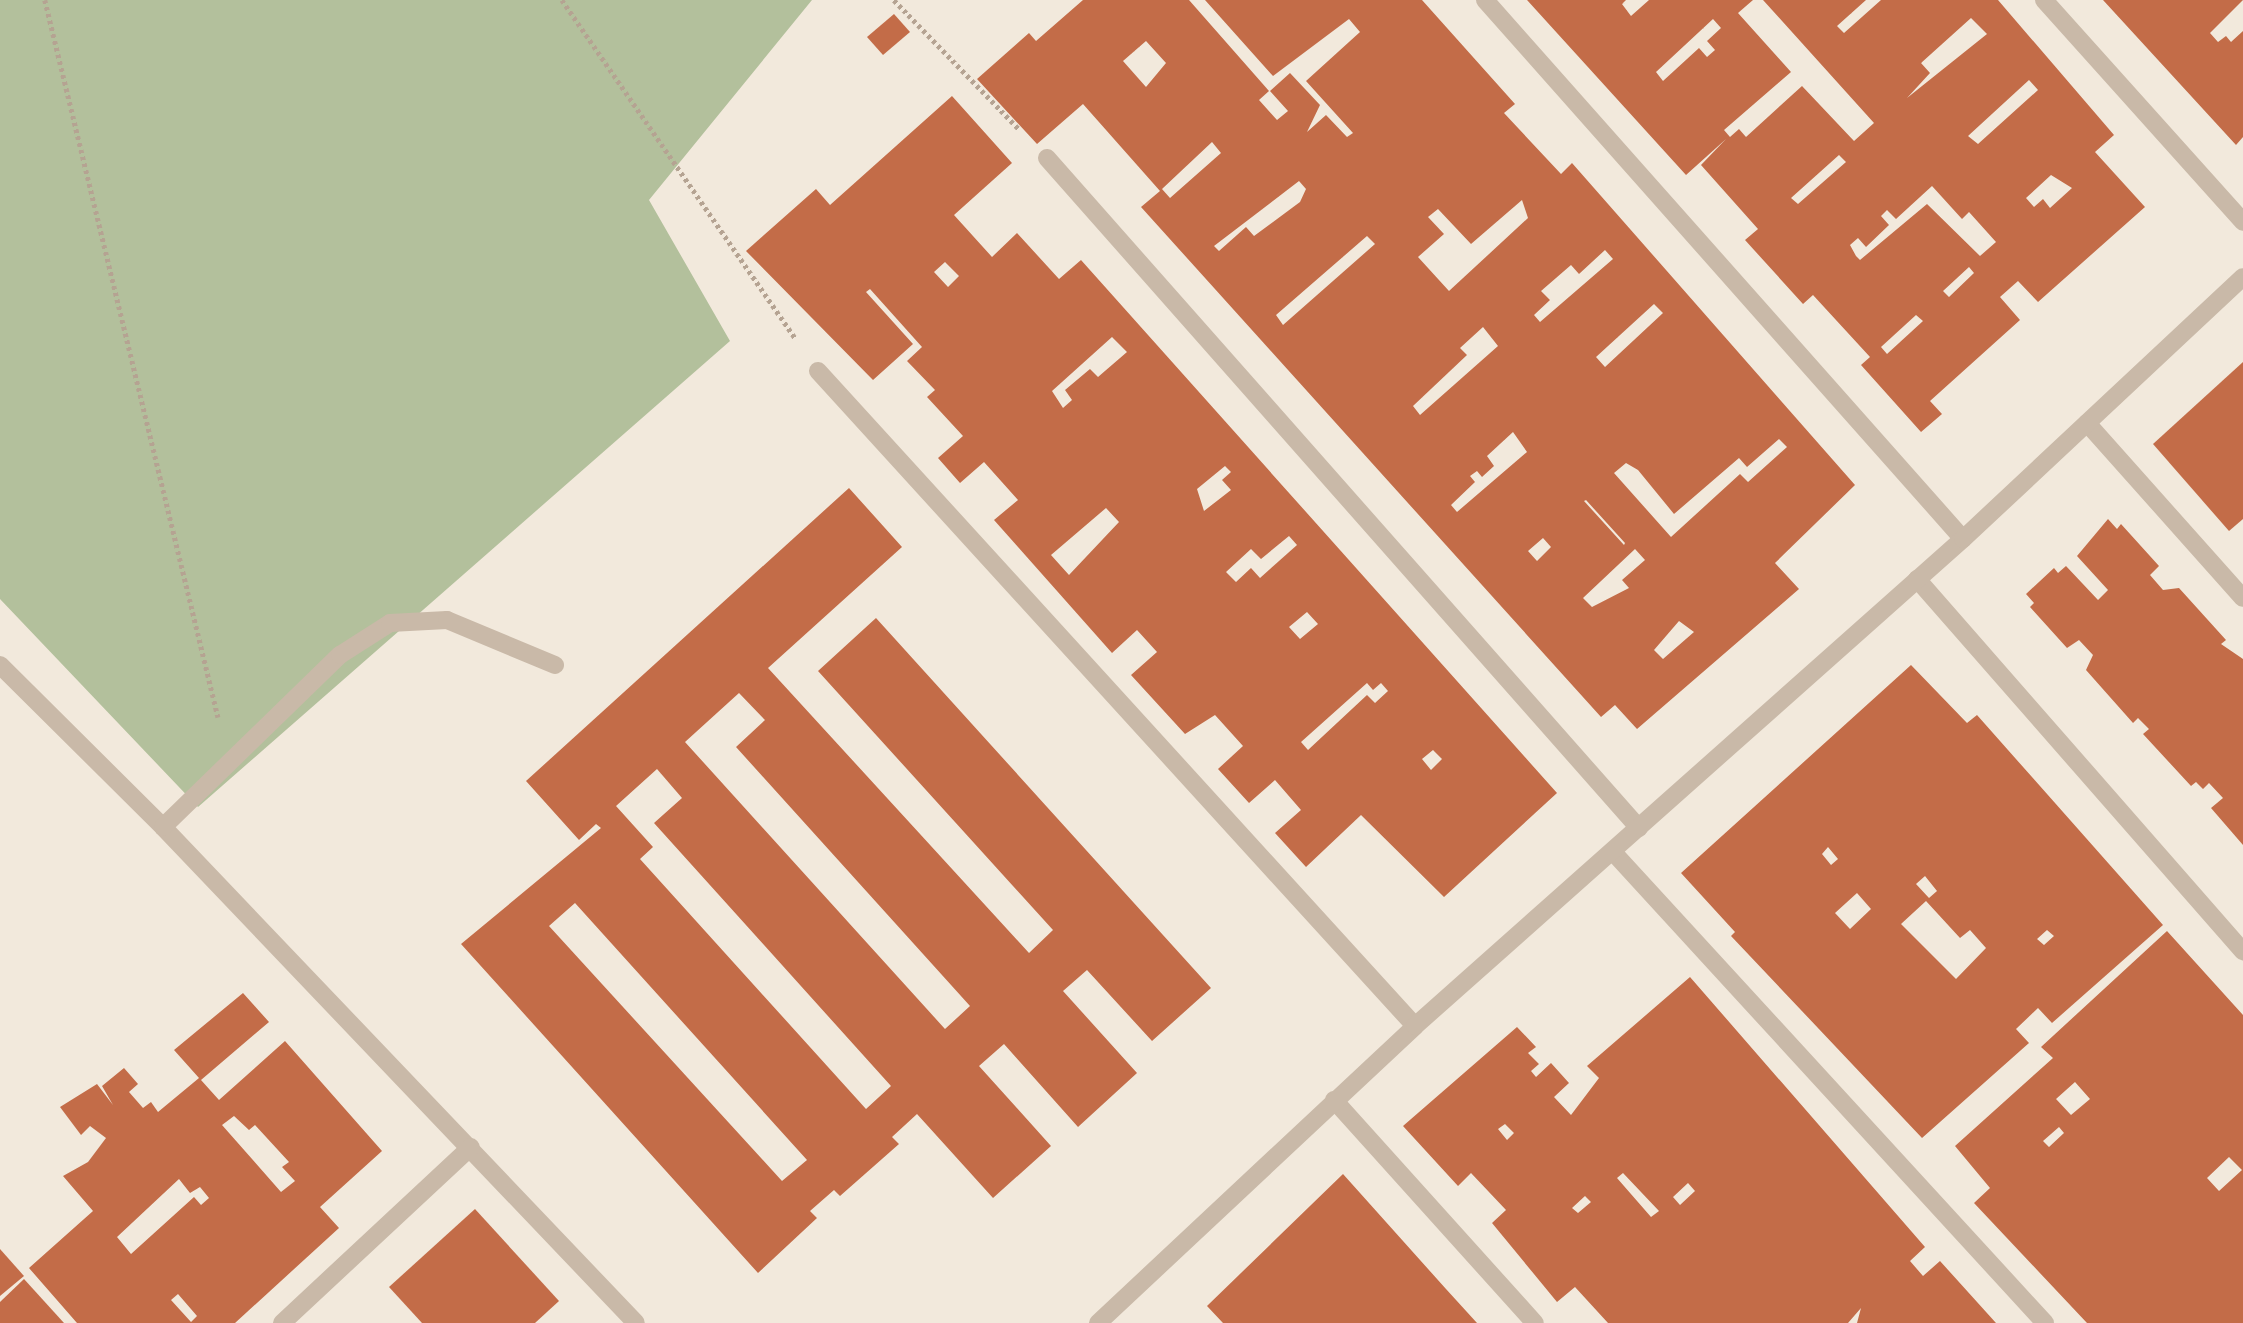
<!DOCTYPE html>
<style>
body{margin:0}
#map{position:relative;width:2243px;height:1323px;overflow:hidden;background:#f2e9dc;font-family:Karla,sans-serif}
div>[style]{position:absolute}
.green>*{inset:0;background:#b3c09c}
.building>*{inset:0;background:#c36c48}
.path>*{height:4.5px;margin-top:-2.25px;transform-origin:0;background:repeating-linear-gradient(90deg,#b5a392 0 3.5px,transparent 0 7px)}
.minor>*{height:18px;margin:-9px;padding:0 9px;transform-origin:9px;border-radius:9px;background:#c9b9a8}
span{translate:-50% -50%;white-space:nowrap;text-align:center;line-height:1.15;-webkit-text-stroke:6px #f9f2e9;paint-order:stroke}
</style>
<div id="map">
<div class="green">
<div style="clip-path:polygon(0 0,812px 0,649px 200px,730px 341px,198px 807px,0 599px)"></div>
</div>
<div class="building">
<div style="clip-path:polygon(evenodd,1083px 0,1189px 0,1269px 91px,1259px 100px,1277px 120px,1288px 111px,1270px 91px,1290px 73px,1320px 105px,1307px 132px,1326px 115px,1347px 137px,1353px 133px,1306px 81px,1360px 32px,1349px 19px,1273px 76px,1205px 0,1422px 0,1515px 104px,1504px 113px,1561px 174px,1572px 163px,1855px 485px,1775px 563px,1799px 589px,1637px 729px,1615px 705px,1601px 717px,1141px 207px,1160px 191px,1083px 104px,1037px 144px,977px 79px,1029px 33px,1036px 41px,1083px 0,1146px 41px,1166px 63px,1146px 87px,1123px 61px,1146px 41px,1083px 0,1212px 142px,1221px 153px,1170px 198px,1162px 189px,1212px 142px,1083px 0,1299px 181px,1306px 189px,1300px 202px,1254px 236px,1246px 227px,1219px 251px,1214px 246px,1299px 181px,1083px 0,1522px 200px,1528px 218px,1449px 291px,1418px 257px,1444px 234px,1428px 217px,1438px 209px,1471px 244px,1522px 200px,1083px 0,1367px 236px,1375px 244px,1283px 325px,1276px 315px,1367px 236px,1083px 0,1605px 250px,1613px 259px,1540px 322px,1534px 315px,1550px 300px,1541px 291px,1571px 265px,1579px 274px,1605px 250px,1083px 0,1654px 304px,1663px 313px,1605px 367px,1596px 357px,1654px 304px,1083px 0,1483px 327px,1498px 346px,1420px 415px,1413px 406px,1467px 355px,1460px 348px,1483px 327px,1083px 0,1513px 432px,1527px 452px,1457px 512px,1451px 505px,1475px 482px,1470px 476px,1477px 471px,1482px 477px,1494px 466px,1487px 456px,1513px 432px,1083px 0,1779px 439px,1787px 447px,1748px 482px,1740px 474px,1671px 537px,1614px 473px,1626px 463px,1638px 470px,1674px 514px,1739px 458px,1747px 467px,1779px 439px,1083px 0,1586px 500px,1625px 543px,1624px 545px,1584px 501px,1586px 500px,1083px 0,1543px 538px,1551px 547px,1537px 561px,1528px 551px,1543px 538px,1083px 0,1635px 549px,1645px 560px,1622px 580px,1629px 588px,1592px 607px,1583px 598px,1635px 549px,1083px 0,1679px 621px,1694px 632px,1663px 659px,1654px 650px,1679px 621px)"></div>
<div style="clip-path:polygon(evenodd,1527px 0,1626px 0,1622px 4px,1631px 16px,1649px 0,1753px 0,1738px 13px,1791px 72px,1724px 130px,1730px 137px,1739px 129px,1746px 137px,1802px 86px,1854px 141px,1874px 123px,1763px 0,1866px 0,1837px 26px,1844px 33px,1881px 0,1998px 0,2114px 135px,2095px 152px,2145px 207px,2038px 302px,2018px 281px,2000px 297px,2020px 320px,1930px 401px,1942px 414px,1921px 432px,1861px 365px,1870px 357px,1813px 295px,1803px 304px,1745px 240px,1758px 229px,1701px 165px,1726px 139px,1686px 175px,1527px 0,1971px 18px,1987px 34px,1907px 98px,1930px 73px,1921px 63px,1971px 18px,1527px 0,1713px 19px,1721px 28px,1707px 41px,1715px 50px,1707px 57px,1699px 48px,1663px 81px,1656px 72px,1713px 19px,1527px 0,2029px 80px,2038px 90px,1978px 144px,1968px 136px,2029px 80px,1527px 0,1839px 155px,1846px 162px,1798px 204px,1791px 198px,1839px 155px,1527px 0,2051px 175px,2072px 188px,2050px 208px,2043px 199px,2034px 207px,2026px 198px,2051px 175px,1527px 0,1932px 186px,1962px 219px,1969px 212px,1996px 242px,1980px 256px,1927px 204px,1860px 260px,1856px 256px,1850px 245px,1858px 238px,1866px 247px,1889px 225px,1881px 216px,1887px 210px,1896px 219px,1932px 186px,1527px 0,1969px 267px,1974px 273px,1949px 297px,1943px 291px,1969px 267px,1527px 0,1916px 315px,1923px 321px,1887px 354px,1881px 347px,1916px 315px)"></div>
<div style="clip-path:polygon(2103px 0,2243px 0,2210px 33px,2218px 42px,2226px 36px,2231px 42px,2243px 31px,2243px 137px,2236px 145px)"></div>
<div style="clip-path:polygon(894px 14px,910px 32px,883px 55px,867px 37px)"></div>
<div style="clip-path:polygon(evenodd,952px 96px,1012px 163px,954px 215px,992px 257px,1017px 233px,1059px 279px,1081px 260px,1557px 793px,1444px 897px,1361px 815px,1306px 867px,1275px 833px,1301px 810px,1275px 780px,1249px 803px,1218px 769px,1243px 746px,1215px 715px,1185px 734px,1131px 675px,1157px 652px,1137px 630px,1112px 653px,994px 520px,1018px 500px,984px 462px,960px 483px,938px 458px,963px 436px,927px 397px,935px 390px,907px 361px,922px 347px,870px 289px,866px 292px,913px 344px,873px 380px,746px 251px,816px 189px,830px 205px,952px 96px,945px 262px,959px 276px,948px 287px,934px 272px,945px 262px,952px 96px,1112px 337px,1127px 352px,1098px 377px,1090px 369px,1065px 390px,1072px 400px,1063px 408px,1052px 391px,1112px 337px,952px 96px,1225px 466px,1231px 472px,1222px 480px,1231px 490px,1204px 511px,1197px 489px,1225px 466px,952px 96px,1106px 508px,1119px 522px,1069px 575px,1051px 555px,1106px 508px,952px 96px,1289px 536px,1297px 545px,1260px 578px,1251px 568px,1236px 582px,1226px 572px,1251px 549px,1261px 559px,1289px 536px,952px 96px,1307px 612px,1318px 624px,1300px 639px,1289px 627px,1307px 612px,952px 96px,1367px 683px,1373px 690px,1381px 683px,1388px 691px,1375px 703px,1367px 695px,1308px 750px,1301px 742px,1367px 683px,952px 96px,1433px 750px,1442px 759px,1431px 770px,1422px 759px,1433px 750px)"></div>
<div style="clip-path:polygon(2243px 362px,2243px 519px,2229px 531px,2153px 444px)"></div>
<div style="clip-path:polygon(evenodd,849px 488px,902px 547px,768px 668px,1029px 953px,1053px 930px,818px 671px,876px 618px,1211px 988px,1152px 1041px,1087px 970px,1063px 991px,1137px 1073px,1078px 1127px,1004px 1044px,979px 1066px,1051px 1146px,993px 1198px,917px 1114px,892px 1137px,899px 1144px,840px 1196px,834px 1190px,810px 1211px,817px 1218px,758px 1273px,461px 944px,601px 828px,596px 824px,579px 840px,526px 781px,849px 488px,739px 693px,765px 720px,736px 747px,970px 1006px,945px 1029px,685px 742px,739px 693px,849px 488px,657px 769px,682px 798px,654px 823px,891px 1086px,866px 1109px,640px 859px,653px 847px,616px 806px,657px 769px,849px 488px,575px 903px,807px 1160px,782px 1181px,549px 926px,575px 903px)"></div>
<div style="clip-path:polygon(2108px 519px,2117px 529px,2121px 524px,2159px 566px,2150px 575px,2163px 590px,2179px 588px,2226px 640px,2221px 644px,2243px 659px,2243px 845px,2211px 808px,2223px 798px,2209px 783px,2203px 789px,2196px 782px,2191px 786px,2143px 734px,2149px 729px,2138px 718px,2133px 723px,2086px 670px,2093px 655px,2079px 640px,2067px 648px,2030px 607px,2034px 603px,2026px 594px,2054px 568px,2058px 573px,2066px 566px,2098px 600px,2108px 590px,2077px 556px)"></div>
<div style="clip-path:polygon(evenodd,1911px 665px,1967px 723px,1977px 715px,2163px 925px,2052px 1023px,2038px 1008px,2016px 1029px,2029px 1043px,1922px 1138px,1731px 936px,1735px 932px,1681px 873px,1911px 665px,1828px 847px,1838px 859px,1831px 865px,1822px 854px,1828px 847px,1911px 665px,1925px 876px,1937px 891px,1929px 898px,1916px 884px,1925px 876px,1911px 665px,1857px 893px,1871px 909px,1850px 929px,1835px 913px,1857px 893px,1911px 665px,1926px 901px,1960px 938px,1970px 930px,1986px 948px,1956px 979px,1901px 924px,1926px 901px,1911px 665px,2047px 930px,2054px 936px,2044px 945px,2037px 939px,2047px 930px)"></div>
<div style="clip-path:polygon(evenodd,2167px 931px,2243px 1015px,2243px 1323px,2087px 1323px,1974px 1203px,1990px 1188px,1955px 1146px,2053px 1058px,2041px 1047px,2167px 931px,2075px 1082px,2090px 1099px,2071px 1115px,2056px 1099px,2075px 1082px,2167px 931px,2059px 1127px,2064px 1133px,2049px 1147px,2043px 1141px,2059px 1127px,2167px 931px,2229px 1157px,2242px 1170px,2219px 1191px,2207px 1178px,2229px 1157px)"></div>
<div style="clip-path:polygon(evenodd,1690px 977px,1925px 1247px,1910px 1261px,1923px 1276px,1940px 1261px,1996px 1323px,1857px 1323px,1861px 1308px,1848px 1323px,1608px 1323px,1575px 1287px,1557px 1302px,1492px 1223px,1506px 1210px,1471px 1173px,1458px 1186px,1403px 1126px,1517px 1027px,1536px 1047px,1528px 1053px,1539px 1064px,1531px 1071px,1536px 1077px,1551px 1063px,1569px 1083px,1554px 1097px,1571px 1115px,1599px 1078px,1587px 1066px,1690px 977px,1505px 1124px,1514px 1133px,1507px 1140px,1498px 1129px,1505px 1124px,1690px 977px,1623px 1173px,1659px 1211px,1651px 1217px,1617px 1178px,1623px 1173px,1690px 977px,1688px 1183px,1695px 1191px,1680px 1205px,1673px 1197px,1688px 1183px,1690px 977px,1585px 1196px,1591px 1202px,1578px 1213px,1572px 1208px,1585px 1196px)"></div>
<div style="clip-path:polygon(evenodd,243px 993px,269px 1022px,201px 1080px,219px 1100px,285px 1041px,382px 1151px,320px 1207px,339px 1228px,235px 1323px,77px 1323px,29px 1268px,93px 1211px,63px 1176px,88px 1162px,106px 1138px,90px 1126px,81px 1135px,60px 1107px,97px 1084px,113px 1105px,102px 1086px,124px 1068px,138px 1084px,129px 1092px,143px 1108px,151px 1102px,158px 1112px,199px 1078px,174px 1050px,243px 993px,234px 1116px,249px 1130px,255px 1125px,289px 1162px,282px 1167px,295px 1181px,281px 1192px,222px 1125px,234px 1116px,243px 993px,179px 1179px,190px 1193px,200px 1187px,209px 1198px,201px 1205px,194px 1197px,131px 1254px,117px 1237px,179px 1179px,243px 993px,178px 1294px,197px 1316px,191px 1322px,171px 1300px,178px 1294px)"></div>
<div style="clip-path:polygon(1343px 1174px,1446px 1289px,1477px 1323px,1223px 1323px,1207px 1306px)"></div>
<div style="clip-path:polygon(475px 1209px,559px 1301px,535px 1323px,422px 1323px,389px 1287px)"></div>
<div style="clip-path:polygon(0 1249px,24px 1276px,0 1296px)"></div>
<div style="clip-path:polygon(24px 1279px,64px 1323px,0 1323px,0 1302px)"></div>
</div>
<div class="path">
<div style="left:45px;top:0;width:738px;rotate:76.43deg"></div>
<div style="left:562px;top:0;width:412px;rotate:55.4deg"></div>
<div style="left:894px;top:0;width:181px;rotate:45.9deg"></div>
</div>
<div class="minor">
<div style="left:1485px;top:0;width:720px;rotate:48.43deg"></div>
<div style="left:2044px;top:0;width:298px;rotate:48.1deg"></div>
<div style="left:1047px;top:158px;width:894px;rotate:48.54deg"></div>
<div style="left:818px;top:371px;width:886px;rotate:47.65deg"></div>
<div style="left:2087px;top:423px;width:234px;rotate:48.3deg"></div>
<div style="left:1917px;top:579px;width:495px;rotate:48.8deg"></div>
<div style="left:0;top:665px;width:230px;rotate:44.8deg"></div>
<div style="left:163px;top:827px;width:685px;rotate:46.36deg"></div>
<div style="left:163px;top:827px;width:247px;rotate:-44.2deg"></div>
<div style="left:340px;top:655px;width:59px;rotate:-32.6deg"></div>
<div style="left:390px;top:623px;width:57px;rotate:-3deg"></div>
<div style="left:447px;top:620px;width:117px;rotate:22.6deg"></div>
<div style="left:1613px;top:852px;width:639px;rotate:47.47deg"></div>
<div style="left:1334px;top:1100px;width:300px;rotate:48deg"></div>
<div style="left:282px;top:1323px;width:258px;rotate:-43deg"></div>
<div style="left:1098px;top:1323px;width:434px;rotate:-43.1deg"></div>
<div style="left:1415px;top:1026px;width:733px;rotate:-41.63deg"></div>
<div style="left:1963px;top:539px;width:383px;rotate:-43.1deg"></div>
</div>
</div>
